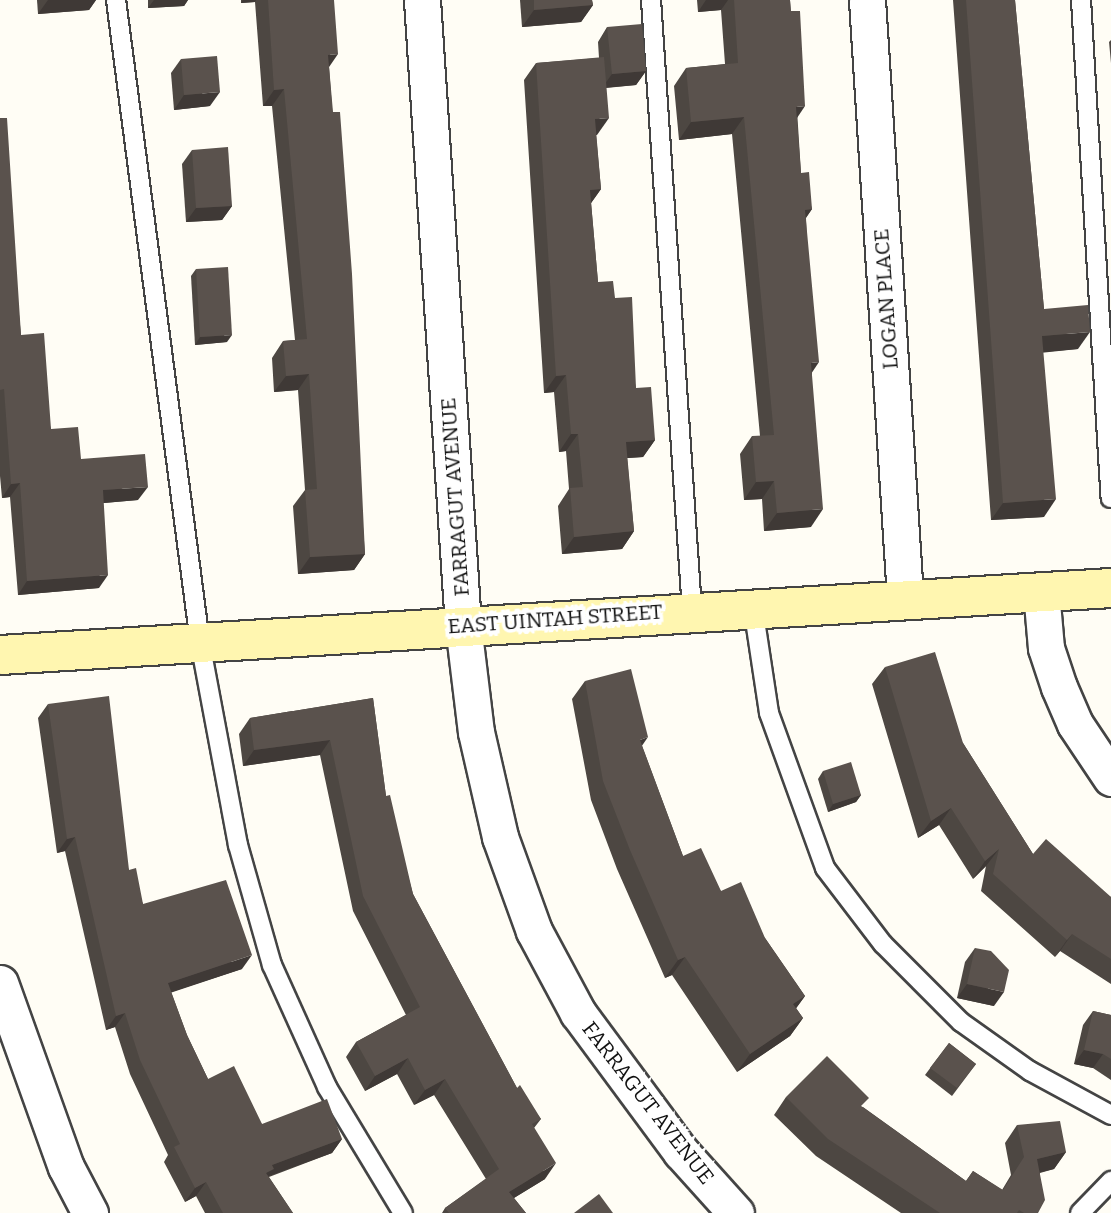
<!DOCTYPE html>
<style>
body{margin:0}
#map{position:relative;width:1111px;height:1213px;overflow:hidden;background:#fffdf5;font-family:Bitter,serif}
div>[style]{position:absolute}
.roads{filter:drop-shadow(2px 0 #444) drop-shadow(-2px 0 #444) drop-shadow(0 2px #444) drop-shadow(0 -2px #444)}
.service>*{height:18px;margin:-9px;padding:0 9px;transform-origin:9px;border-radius:9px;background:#fff}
.minor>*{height:35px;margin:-17.5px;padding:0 17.5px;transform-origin:17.5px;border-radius:17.5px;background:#fff}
.secondary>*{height:38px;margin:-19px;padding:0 19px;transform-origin:19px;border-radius:19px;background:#fff6b0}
.wall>*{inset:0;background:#4d4742}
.shaded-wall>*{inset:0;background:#3f3936}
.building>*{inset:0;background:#5a524d}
span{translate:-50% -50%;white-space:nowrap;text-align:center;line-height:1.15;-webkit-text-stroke:7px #fff;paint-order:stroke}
.street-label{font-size:21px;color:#111}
</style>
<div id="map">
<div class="roads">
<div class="service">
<div style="left:116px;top:0;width:647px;rotate:82.55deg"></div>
<div style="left:200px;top:642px;width:207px;rotate:79.4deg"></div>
<div style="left:238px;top:845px;width:125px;rotate:74.2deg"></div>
<div style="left:272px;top:965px;width:134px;rotate:65.7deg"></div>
<div style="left:327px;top:1087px;width:147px;rotate:58.9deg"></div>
<div style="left:651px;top:0;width:612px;rotate:86.16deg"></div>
<div style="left:1081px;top:0;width:499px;rotate:86.6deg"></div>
<div style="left:753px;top:607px;width:107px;rotate:81.4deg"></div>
<div style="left:769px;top:713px;width:165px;rotate:70.1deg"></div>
<div style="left:825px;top:868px;width:96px;rotate:52.7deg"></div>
<div style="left:883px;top:944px;width:110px;rotate:45deg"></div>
<div style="left:961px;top:1022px;width:85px;rotate:35.4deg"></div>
<div style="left:1030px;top:1071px;width:92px;rotate:28.5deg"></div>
<div style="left:1080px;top:1213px;width:45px;rotate:-45.9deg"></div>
</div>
<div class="minor">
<div style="left:422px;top:0;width:626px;rotate:86.25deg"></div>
<div style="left:463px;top:625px;width:108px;rotate:83.1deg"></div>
<div style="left:476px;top:732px;width:108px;rotate:77.1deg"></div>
<div style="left:500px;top:837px;width:100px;rotate:70.1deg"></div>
<div style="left:534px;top:931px;width:93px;rotate:61.8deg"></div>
<div style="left:578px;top:1013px;width:173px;rotate:53.5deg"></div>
<div style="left:681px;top:1152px;width:82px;rotate:48deg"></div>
<div style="left:867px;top:0;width:599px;rotate:86.36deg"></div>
<div style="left:1041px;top:591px;width:57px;rotate:85deg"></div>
<div style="left:1046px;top:648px;width:41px;rotate:71.6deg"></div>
<div style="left:1059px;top:687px;width:40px;rotate:66.6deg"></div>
<div style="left:1075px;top:724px;width:65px;rotate:56.3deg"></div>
<div style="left:0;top:983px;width:195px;rotate:70.3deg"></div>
<div style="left:66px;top:1167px;width:52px;rotate:62.4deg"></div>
</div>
<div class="secondary">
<div style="left:0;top:655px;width:1113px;rotate:-3.45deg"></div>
</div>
</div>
<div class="wall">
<div style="clip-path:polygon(37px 0,96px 0,89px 10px,38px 14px)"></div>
<div style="clip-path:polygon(148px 0,188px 0,184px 6px,148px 8px)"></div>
<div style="clip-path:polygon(241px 0,334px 0,329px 67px,365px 554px,354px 570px,298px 574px,293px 506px,305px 490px,298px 390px,274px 392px,272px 358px,283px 341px,295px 340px,272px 106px,263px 106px,255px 2px,241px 3px)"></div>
<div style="clip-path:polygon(520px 0,592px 0,593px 5px,581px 22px,522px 27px)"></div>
<div style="clip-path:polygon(697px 0,790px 0,801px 173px,812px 209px,806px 218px,812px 372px,811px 527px,764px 531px,762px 499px,744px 500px,740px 454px,752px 436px,760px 436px,732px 134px,679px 140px,674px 86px,686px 68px,725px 64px,721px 10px,698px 12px)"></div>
<div style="clip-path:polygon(953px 0,1015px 0,1044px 309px,1078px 349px,1043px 352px,1044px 517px,991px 520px)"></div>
<div style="clip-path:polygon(607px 27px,646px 71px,636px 85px,606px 88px,596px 135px,601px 189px,591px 203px,598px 282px,615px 298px,636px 388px,655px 440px,643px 457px,627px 458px,634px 531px,622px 549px,562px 554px,558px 506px,569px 489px,566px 451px,559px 452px,554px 392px,544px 393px,524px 80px,536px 63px,599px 58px,598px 42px)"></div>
<div style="clip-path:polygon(1111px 40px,1111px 63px,1109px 42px)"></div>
<div style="clip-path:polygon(181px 59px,210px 106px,174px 110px,171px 73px)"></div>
<div style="clip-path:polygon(0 118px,21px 335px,51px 429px,81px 459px,138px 500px,103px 503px,99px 588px,18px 595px,10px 497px,2px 498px,0 476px)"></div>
<div style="clip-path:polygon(192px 150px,232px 206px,222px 220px,186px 222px,182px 164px)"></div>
<div style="clip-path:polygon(196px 269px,227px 342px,195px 345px,191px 276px)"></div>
<div style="clip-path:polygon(885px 667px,963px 743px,1033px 854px,1111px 897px,1111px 984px,1060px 951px,1055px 957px,981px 891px,986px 866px,973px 879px,939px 825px,918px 838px,872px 684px)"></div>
<div style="clip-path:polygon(585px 681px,642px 746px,683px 856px,721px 891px,765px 938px,805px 996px,796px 1008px,803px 1018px,790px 1036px,737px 1072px,672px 975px,665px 978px,617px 869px,591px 800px,572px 699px)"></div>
<div style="clip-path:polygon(373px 698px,386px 796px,413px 894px,517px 1088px,541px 1119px,534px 1128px,545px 1179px,514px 1198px,526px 1213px,442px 1213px,445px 1208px,486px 1179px,434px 1095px,414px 1105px,397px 1074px,365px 1091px,346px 1057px,356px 1042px,406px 1015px,353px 911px,320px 755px,243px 766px,239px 734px,250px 718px)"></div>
<div style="clip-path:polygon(48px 704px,129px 870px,143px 904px,242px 969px,171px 992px,187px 1035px,208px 1079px,262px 1124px,342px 1139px,332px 1153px,269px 1177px,293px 1213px,205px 1213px,196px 1196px,185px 1202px,164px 1162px,168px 1155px,130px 1074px,115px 1027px,106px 1030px,65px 851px,57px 853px,38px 718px)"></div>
<div style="clip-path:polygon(823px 771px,861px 795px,856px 802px,828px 812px,818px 779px)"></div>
<div style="clip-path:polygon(975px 948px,994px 1006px,957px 998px,965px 962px)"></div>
<div style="clip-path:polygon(1093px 1011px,1111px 1015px,1111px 1080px,1093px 1068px,1074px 1064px,1083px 1025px)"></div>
<div style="clip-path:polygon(949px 1043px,976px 1064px,952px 1096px,925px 1075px)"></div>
<div style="clip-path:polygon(786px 1097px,863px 1107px,966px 1181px,973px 1171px,1002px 1190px,1011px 1175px,1005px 1143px,1017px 1125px,1066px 1152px,1054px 1169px,1040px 1173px,1038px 1213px,901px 1213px,816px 1156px,774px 1115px)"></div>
</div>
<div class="shaded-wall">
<div style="clip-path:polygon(48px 0,96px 0,89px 10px,38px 14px)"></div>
<div style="clip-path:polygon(154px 0,188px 0,184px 6px,148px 8px)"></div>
<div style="clip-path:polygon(243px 0,256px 0,255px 2px,241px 3px)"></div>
<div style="clip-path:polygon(706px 0,728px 0,721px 10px,698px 12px)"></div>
<div style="clip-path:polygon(593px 5px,581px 22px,522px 27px,534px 10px)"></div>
<div style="clip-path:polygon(338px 54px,327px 70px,328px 55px)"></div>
<div style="clip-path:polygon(646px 71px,636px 85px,602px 88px,612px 74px)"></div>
<div style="clip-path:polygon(284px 89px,272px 106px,263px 106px,274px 90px)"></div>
<div style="clip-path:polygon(220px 92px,210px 106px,174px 110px,184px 95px)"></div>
<div style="clip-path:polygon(805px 106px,793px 124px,796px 107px)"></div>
<div style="clip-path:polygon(744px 117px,732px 134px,679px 140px,691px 122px)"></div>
<div style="clip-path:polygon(609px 118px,597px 135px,583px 136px,595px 119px)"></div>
<div style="clip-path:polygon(601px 189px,589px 206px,590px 190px)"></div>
<div style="clip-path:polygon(232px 206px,222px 220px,186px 222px,196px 208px)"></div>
<div style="clip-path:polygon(812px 209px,799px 227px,805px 210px)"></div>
<div style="clip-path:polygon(1090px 332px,1078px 349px,1030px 354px,1042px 336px)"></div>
<div style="clip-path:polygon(232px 335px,227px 342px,195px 345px,200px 337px)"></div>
<div style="clip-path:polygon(819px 362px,807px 380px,811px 363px)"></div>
<div style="clip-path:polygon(309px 374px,298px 390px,274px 392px,286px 376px)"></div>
<div style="clip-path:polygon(566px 375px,554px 392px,544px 393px,556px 376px)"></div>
<div style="clip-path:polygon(571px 434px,578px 434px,566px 451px,559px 452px)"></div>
<div style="clip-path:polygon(655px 440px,643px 457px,613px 459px,626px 442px)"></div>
<div style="clip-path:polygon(774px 481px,762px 499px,744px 500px,756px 482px)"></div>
<div style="clip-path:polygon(20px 483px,10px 497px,2px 498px,11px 484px)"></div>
<div style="clip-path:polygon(148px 487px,138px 500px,93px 504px,103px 490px)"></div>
<div style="clip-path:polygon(1056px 499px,1044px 517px,991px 520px,1003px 503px)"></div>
<div style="clip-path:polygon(823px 509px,811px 527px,764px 531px,777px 513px)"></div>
<div style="clip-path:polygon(634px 531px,622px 549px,562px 554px,574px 537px)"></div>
<div style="clip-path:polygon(365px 554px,354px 570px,298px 574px,310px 557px)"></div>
<div style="clip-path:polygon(108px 575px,99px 588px,18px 595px,27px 581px)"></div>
<div style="clip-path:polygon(648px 737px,635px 756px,640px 740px)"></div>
<div style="clip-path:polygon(330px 740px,320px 755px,243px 766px,254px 750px)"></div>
<div style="clip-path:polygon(861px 795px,856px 802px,828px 812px,833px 804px)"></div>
<div style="clip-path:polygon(951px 808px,939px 825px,918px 838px,931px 821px)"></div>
<div style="clip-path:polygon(75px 837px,65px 851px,57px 853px,67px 839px)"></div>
<div style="clip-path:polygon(999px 849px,986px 866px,973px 879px,985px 861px)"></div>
<div style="clip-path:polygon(1072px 934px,1060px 951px,1055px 957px,1067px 940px)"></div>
<div style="clip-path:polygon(252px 955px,242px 969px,158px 997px,168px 983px)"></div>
<div style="clip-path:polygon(685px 957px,672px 975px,665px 978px,678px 960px)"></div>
<div style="clip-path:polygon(967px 984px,1004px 992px,994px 1006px,957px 998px)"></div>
<div style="clip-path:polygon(805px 996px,792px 1014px,793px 1004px)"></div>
<div style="clip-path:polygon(125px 1013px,115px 1027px,106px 1030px,116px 1016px)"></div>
<div style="clip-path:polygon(803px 1018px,790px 1036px,737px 1072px,750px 1054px)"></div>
<div style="clip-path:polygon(1084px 1050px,1103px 1054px,1093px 1068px,1074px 1064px)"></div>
<div style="clip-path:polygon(408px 1058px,397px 1074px,365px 1091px,375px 1076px)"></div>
<div style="clip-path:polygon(445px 1079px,434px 1095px,414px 1105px,425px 1090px)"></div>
<div style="clip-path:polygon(342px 1139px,332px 1153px,269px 1176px,264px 1183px,257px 1187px,272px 1165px)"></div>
<div style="clip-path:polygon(1066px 1152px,1054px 1169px,1025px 1176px,1037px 1159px)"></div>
<div style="clip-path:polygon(556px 1163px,545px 1179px,499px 1207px,509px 1192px)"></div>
<div style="clip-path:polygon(206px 1182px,196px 1196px,185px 1202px,195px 1188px)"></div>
</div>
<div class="building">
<div style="clip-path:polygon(268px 0,334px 0,338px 54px,328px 55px,333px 112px,340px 112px,352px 274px,365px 554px,310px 557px,305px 490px,317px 489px,309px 374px,286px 376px,283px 341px,307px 339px,284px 89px,274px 90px)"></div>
<div style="clip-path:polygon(534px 0,592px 0,593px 5px,534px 10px)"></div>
<div style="clip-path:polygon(734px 0,790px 0,791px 11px,800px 11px,805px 106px,796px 107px,801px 173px,809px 172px,812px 209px,805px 210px,819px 362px,811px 363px,823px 509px,777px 513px,774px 481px,756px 482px,752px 436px,774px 435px,744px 117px,691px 122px,686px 68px,738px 63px)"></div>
<div style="clip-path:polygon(966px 0,1015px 0,1044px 309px,1088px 305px,1090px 332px,1042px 336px,1056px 499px,1003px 503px)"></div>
<div style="clip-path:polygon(642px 24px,646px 71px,612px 74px,607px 27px)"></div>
<div style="clip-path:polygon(217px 56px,220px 92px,184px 95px,181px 59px)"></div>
<div style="clip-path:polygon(604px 57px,609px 118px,595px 119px,601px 189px,590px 190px,598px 282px,613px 281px,615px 298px,632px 297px,636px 388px,651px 387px,655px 440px,626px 442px,634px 531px,574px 537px,570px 488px,583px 487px,578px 434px,571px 434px,566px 375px,556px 376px,536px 63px)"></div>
<div style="clip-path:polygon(0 118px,7px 118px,21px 335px,44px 333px,51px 429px,78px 427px,81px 459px,145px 454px,148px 487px,103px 490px,108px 575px,27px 581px,20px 483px,11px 484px,4px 389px,0 390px)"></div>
<div style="clip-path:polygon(228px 147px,232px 206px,196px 208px,192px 150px)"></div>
<div style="clip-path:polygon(228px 267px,232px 335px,200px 337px,196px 269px)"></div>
<div style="clip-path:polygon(935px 652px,963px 743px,1033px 854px,1046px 839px,1111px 897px,1111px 959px,1072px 934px,1067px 940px,993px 874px,999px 849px,985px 861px,951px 808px,931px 821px,885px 667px)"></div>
<div style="clip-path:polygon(631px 669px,648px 737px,640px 740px,683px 856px,701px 848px,721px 891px,741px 882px,765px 938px,805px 996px,793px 1004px,803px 1018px,750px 1054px,685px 957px,678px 960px,630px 850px,603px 781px,585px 681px)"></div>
<div style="clip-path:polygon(109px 696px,129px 870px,136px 868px,143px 904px,226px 880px,252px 955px,168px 983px,187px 1035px,208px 1079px,234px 1066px,262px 1124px,327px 1099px,342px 1139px,272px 1165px,274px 1169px,266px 1173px,293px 1213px,223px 1213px,206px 1182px,195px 1188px,174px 1147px,180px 1144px,140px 1060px,125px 1013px,116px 1016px,75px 837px,67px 839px,48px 704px)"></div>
<div style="clip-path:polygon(373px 698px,386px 796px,390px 795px,413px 894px,517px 1088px,520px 1085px,541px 1119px,532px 1124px,556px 1163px,509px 1192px,526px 1213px,449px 1213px,445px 1208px,499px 1169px,445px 1079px,425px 1090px,408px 1058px,375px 1076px,356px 1042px,420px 1007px,363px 896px,330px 740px,254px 750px,250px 718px)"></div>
<div style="clip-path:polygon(851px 762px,861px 795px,833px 804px,823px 771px)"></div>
<div style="clip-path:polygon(975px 948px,991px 951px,1009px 970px,1004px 992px,967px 984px)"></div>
<div style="clip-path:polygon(1093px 1011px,1111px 1015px,1111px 1059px,1103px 1054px,1084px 1050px)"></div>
<div style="clip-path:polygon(949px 1043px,976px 1064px,957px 1088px,930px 1068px)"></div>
<div style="clip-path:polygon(827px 1056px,869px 1098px,861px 1106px,966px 1181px,973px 1171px,1003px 1190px,1024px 1157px,1017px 1125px,1060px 1121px,1066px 1152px,1037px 1159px,1045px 1200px,1038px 1213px,1024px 1213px,1019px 1210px,1017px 1213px,940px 1213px,828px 1139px,786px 1097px)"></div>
<div style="clip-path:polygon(599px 1194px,613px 1213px,574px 1213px)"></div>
</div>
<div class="street-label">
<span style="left:886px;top:299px;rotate:-94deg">LOGAN PLACE</span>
<span style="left:455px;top:497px;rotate:-94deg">FARRAGUT AVENUE</span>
<span style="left:555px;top:619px;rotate:-4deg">EAST UINTAH STREET</span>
<span style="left:648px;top:1103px;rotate:52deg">FARRAGUT AVENUE</span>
</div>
</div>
